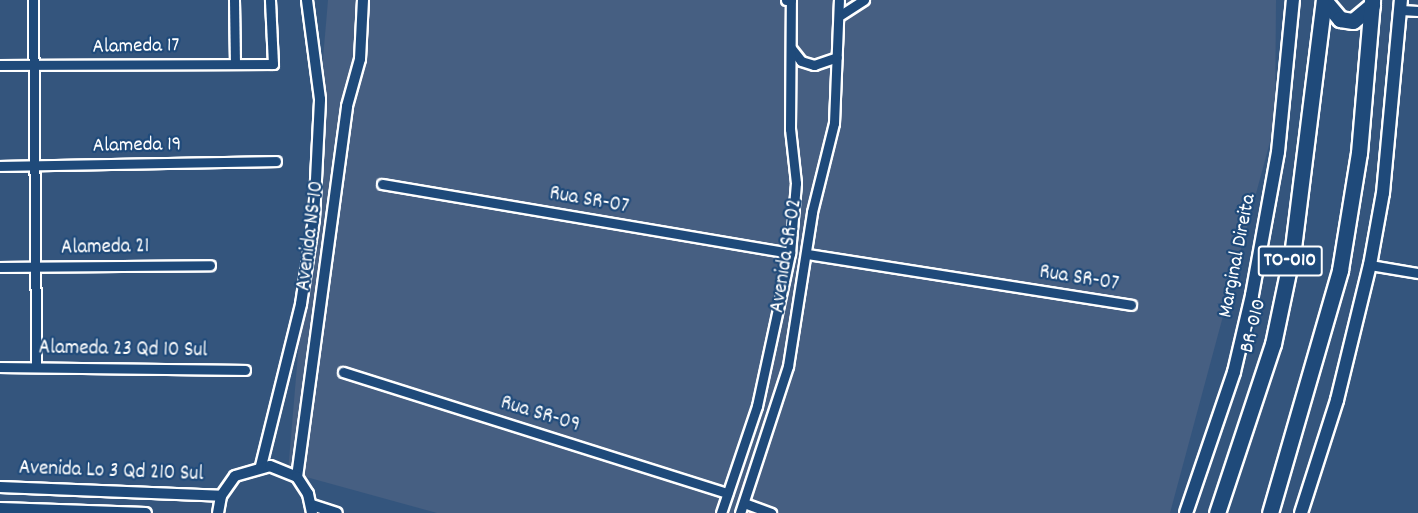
<!DOCTYPE html>
<style>
body{margin:0}
#map{position:relative;width:1418px;height:513px;overflow:hidden;background:#34557d;font-family:Dekko,sans-serif}
div>[style]{position:absolute}
.built>*{inset:0;background:#465f82}
.roads{filter:drop-shadow(2px 0 #fff) drop-shadow(-2px 0 #fff) drop-shadow(0 2px #fff) drop-shadow(0 -2px #fff)}
.minor>*{height:9px;margin:-4.5px;padding:0 4.5px;transform-origin:4.5px;border-radius:4.5px;background:#1f4a7a}
.tertiary>*{height:10px;margin:-5px;padding:0 5px;transform-origin:5px;border-radius:5px;background:#1f4a7a}
.secondary>*{height:12px;margin:-6px;padding:0 6px;transform-origin:6px;border-radius:6px;background:#1f4a7a}
.trunk>*{height:15px;margin:-7.5px;padding:0 7.5px;transform-origin:7.5px;border-radius:7.5px;background:#1f4a7a}
span{translate:-50% -50%;white-space:nowrap;text-align:center;line-height:1.15;-webkit-text-stroke:4.5px #1f4a7a;paint-order:stroke}
.shield-label span{padding:2px 4px;background:#1f4a7a;border:2px solid;border-radius:4px;-webkit-text-stroke-width:0}
.shield-label{font-size:20px;color:#fff;font-weight:700}
.street-label{font-size:21px;color:#fff}
</style>
<div id="map">
<div class="built">
<div style="clip-path:polygon(328px 0,1276px 0,1275px 123px,1170px 513px,437px 513px,288px 472px)"></div>
</div>
<div class="roads">
<div class="minor">
<div style="left:33px;top:0;width:366px;rotate:89.5deg"></div>
<div style="left:234px;top:0;width:64px;rotate:89.1deg"></div>
<div style="left:1401px;top:10px;width:17px;rotate:3deg"></div>
<div style="left:839px;top:16px;width:30px;rotate:-33deg"></div>
<div style="left:791px;top:48px;width:16px;rotate:52deg"></div>
<div style="left:801px;top:61px;width:14px;rotate:17deg"></div>
<div style="left:814px;top:65px;width:24px;rotate:-19deg"></div>
<div style="left:0;top:65px;width:273px;rotate:-0.2deg"></div>
<div style="left:273px;top:64px;width:64px;rotate:-92.7deg"></div>
<div style="left:0;top:166px;width:276px;rotate:-1deg"></div>
<div style="left:382px;top:184px;width:414px;rotate:9.6deg"></div>
<div style="left:807px;top:254px;width:328px;rotate:8.9deg"></div>
<div style="left:1370px;top:265px;width:49px;rotate:9.5deg"></div>
<div style="left:0;top:267px;width:210px;rotate:-0.5deg"></div>
<div style="left:0;top:367px;width:245px;rotate:0.7deg"></div>
<div style="left:343px;top:372px;width:403px;rotate:17.5deg"></div>
<div style="left:744px;top:503px;width:29px;rotate:20deg"></div>
<div style="left:721px;top:513px;width:113px;rotate:-71.4deg"></div>
<div style="left:757px;top:406px;width:157px;rotate:-77.8deg"></div>
<div style="left:790px;top:253px;width:70px;rotate:-85.1deg"></div>
<div style="left:796px;top:183px;width:54px;rotate:-96.3deg"></div>
<div style="left:790px;top:129px;width:129px;rotate:-89.6deg"></div>
<div style="left:791px;top:0;width:5px;rotate:180deg"></div>
<div style="left:740px;top:513px;width:155px;rotate:-71.9deg"></div>
<div style="left:788px;top:366px;width:156px;rotate:-81.1deg"></div>
<div style="left:812px;top:212px;width:92px;rotate:-76.1deg"></div>
<div style="left:834px;top:123px;width:123px;rotate:-87.7deg"></div>
</div>
<div class="tertiary">
<div style="left:261px;top:466px;width:167px;rotate:-76.1deg"></div>
<div style="left:301px;top:304px;width:86px;rotate:-81.3deg"></div>
<div style="left:314px;top:219px;width:120px;rotate:-87.1deg"></div>
<div style="left:320px;top:99px;width:100px;rotate:-97.5deg"></div>
<div style="left:297px;top:477px;width:374px;rotate:-82.3deg"></div>
<div style="left:347px;top:106px;width:49px;rotate:-74.5deg"></div>
<div style="left:360px;top:59px;width:59px;rotate:-87.1deg"></div>
<div style="left:0;top:487px;width:221px;rotate:2.3deg"></div>
<div style="left:312px;top:505px;width:26px;rotate:18deg"></div>
<div style="left:0;top:508px;width:146px;rotate:2deg"></div>
<div style="left:218px;top:513px;width:17px;rotate:-80deg"></div>
<div style="left:221px;top:496px;width:24px;rotate:-55deg"></div>
<div style="left:235px;top:476px;width:36px;rotate:-16deg"></div>
<div style="left:270px;top:466px;width:29px;rotate:22deg"></div>
<div style="left:297px;top:477px;width:20px;rotate:57deg"></div>
<div style="left:308px;top:494px;width:19px;rotate:78deg"></div>
</div>
<div class="secondary">
<div style="left:1186px;top:513px;width:149px;rotate:-71.2deg"></div>
<div style="left:1234px;top:372px;width:79px;rotate:-76.8deg"></div>
<div style="left:1252px;top:295px;width:145px;rotate:-79.7deg"></div>
<div style="left:1278px;top:152px;width:153px;rotate:-84.4deg"></div>
<div style="left:1301px;top:513px;width:119px;rotate:-72.3deg"></div>
<div style="left:1337px;top:400px;width:139px;rotate:-76.3deg"></div>
<div style="left:1370px;top:265px;width:73px;rotate:-79.8deg"></div>
<div style="left:1383px;top:193px;width:194px;rotate:-84.7deg"></div>
</div>
<div class="trunk">
<div style="left:1324px;top:0;width:25px;rotate:50deg"></div>
<div style="left:1340px;top:19px;width:13px;rotate:9deg"></div>
<div style="left:1353px;top:21px;width:25px;rotate:-40deg"></div>
<div style="left:1217px;top:513px;width:178px;rotate:-71.7deg"></div>
<div style="left:1273px;top:344px;width:98px;rotate:-78.2deg"></div>
<div style="left:1293px;top:248px;width:250px;rotate:-82.9deg"></div>
<div style="left:1270px;top:513px;width:253px;rotate:-73.9deg"></div>
<div style="left:1340px;top:270px;width:119px;rotate:-80.8deg"></div>
<div style="left:1359px;top:153px;width:154px;rotate:-85.1deg"></div>
</div>
</div>
<div class="shield-label">
<span style="left:1290px;top:261px">TO-010</span>
</div>
<div class="street-label">
<span style="left:136px;top:47px;rotate:-1deg">Alameda 17</span>
<span style="left:137px;top:146px;rotate:-1deg">Alameda 19</span>
<span style="left:589px;top:201px;rotate:10deg">Rua SR-07</span>
<span style="left:311px;top:236px;rotate:-83deg">Avenida NS-10</span>
<span style="left:105px;top:248px;rotate:-1deg">Alameda 21</span>
<span style="left:787px;top:256px;rotate:-81deg">Avenida SR-02</span>
<span style="left:1238px;top:256px;rotate:-79deg">Marginal Direita</span>
<span style="left:1079px;top:279px;rotate:9deg">Rua SR-07</span>
<span style="left:1254px;top:326px;rotate:-76deg">BR-010</span>
<span style="left:123px;top:350px;rotate:1deg">Alameda 23 Qd 10 Sul</span>
<span style="left:540px;top:415px;rotate:17deg">Rua SR-09</span>
<span style="left:111px;top:472px;rotate:2deg">Avenida Lo 3 Qd 210 Sul</span>
</div>
</div>
